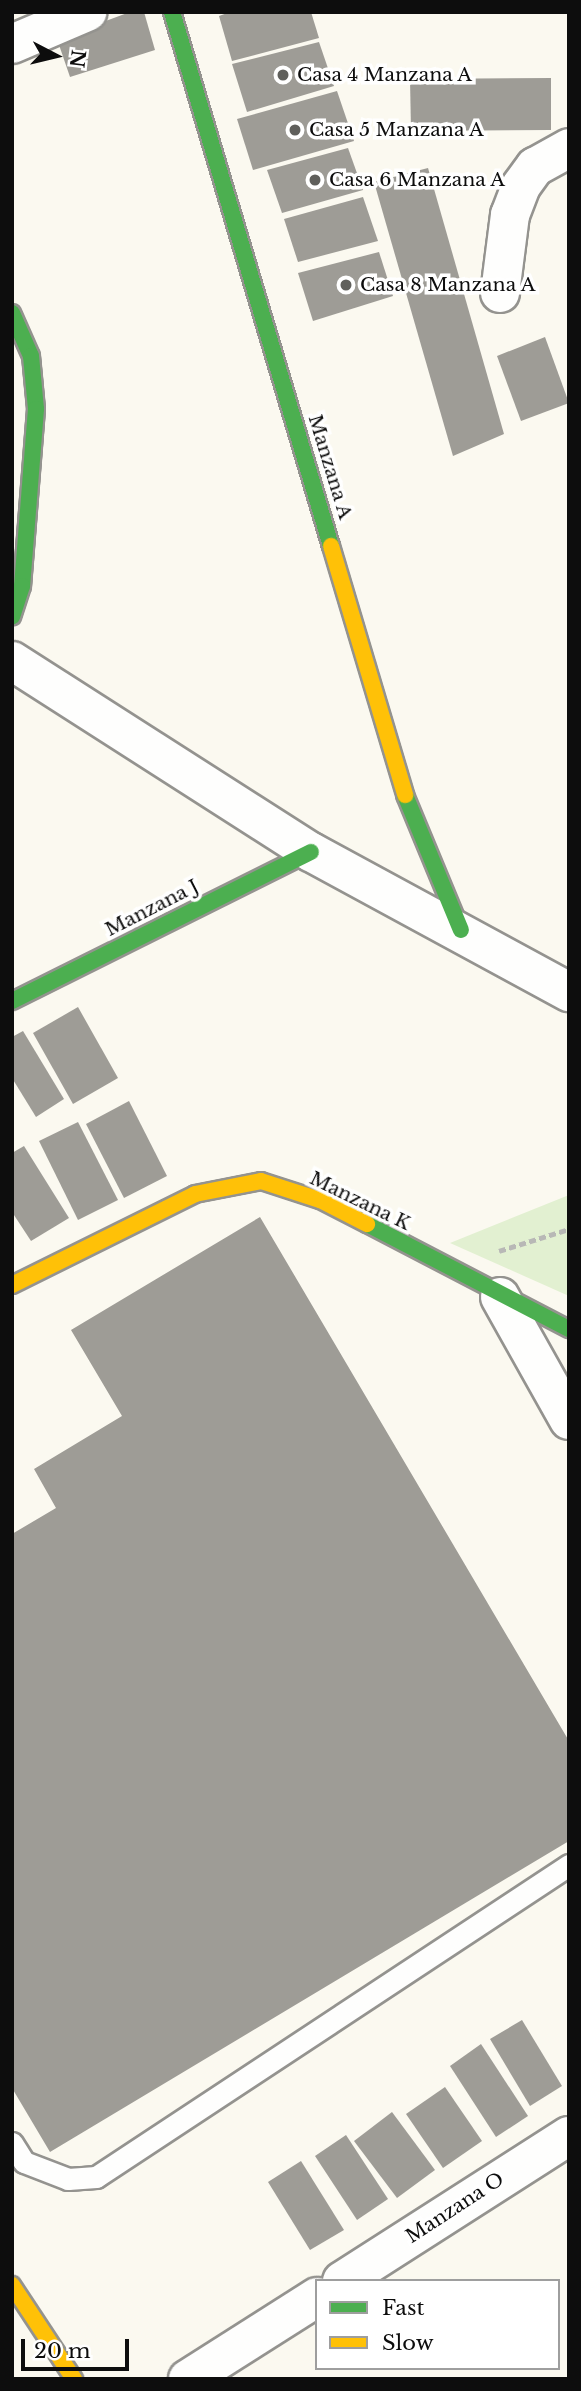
<!DOCTYPE html>
<style>
body{margin:0}
#map{position:relative;width:581px;height:2391px;overflow:hidden;background:#fbf9f0;font-family:"Libre Baskerville",serif}
div>[style]{position:absolute}
.green>*{inset:0;background:#e2f0d1}
.building>*{inset:0;background:#9e9c96}
.path>*{height:4.5px;margin-top:-2.25px;transform-origin:0;background:repeating-linear-gradient(90deg,#b8b8b6 0 7px,transparent 0 10.5px)}
.roads{filter:drop-shadow(2px 0 #94938f) drop-shadow(-2px 0 #94938f) drop-shadow(0 2px #94938f) drop-shadow(0 -2px #94938f)}
.lane>*{height:21px;margin:-10.5px;padding:0 10.5px;transform-origin:10.5px;border-radius:10.5px;background:#fefefd}
.street>*{height:38px;margin:-19px;padding:0 19px;transform-origin:19px;border-radius:19px;background:#fefefd}
.fast>*{height:16px;margin:-8px;padding:0 8px;transform-origin:8px;border-radius:8px;background:#4caf50}
.slow>*{height:16px;margin:-8px;padding:0 8px;transform-origin:8px;border-radius:8px;background:#ffc107}
.dots>*{width:19px;height:19px;translate:-50% -50%;box-sizing:border-box;border:4px solid #fff;border-radius:50%}
span{translate:-50% -50%;white-space:nowrap;text-align:center;line-height:1.15;-webkit-text-stroke:7px #fff;paint-order:stroke}
.poi-label{font-size:19px;color:#0d0d0d}
.left{translate:0 -50%;text-align:left}
.street-label{font-size:19px;color:#0d0d0d}
.frame{position:absolute;inset:0;border:14px solid #0d0d0d;pointer-events:none}
.legend{position:absolute;left:315px;top:2279px;width:245px;height:91px;box-sizing:border-box;background:#fff;border:2px solid #9e9e9e;margin:0;padding:9px 12px;list-style:none;font-size:21px;color:#0d0d0d}
.legend li{display:flex;align-items:center;gap:14px;height:35px}
.legend b{width:35px;border:2px solid #9e9e9e}
.north{position:absolute;left:21px;top:21px;width:70px;height:70px;-webkit-text-stroke:5px #fff;paint-order:stroke;rotate:97deg;font-size:19px;font-weight:700;line-height:28px;text-align:center;color:#0d0d0d}
.north::after{content:'';display:block;margin:auto;width:24px;height:32px;background:#0d0d0d;clip-path:polygon(50% 0,100% 100%,50% 72%,0 100%)}
.scale{position:absolute;left:21px;top:2339px;width:108px;height:32px;box-sizing:border-box;border:4px solid #0d0d0d;border-top:0;padding-left:9px;font-size:21px;line-height:24px;white-space:nowrap;color:#0d0d0d;-webkit-text-stroke:5px #fff;paint-order:stroke}
</style>
<div id="map">
<div class="green">
<div style="clip-path:polygon(569px 1195px,569px 1296px,450px 1243px)"></div>
</div>
<div class="building">
<div style="clip-path:polygon(130px 12px,144px 12px,155px 50px,70px 77px,57px 39px)"></div>
<div style="clip-path:polygon(230px 12px,311px 12px,319px 38px,232px 61px,219px 16px)"></div>
<div style="clip-path:polygon(319px 42px,334px 86px,247px 112px,232px 64px)"></div>
<div style="clip-path:polygon(551px 78px,551px 130px,411px 131px,410px 79px)"></div>
<div style="clip-path:polygon(337px 91px,354px 141px,253px 170px,237px 119px)"></div>
<div style="clip-path:polygon(348px 148px,363px 190px,282px 213px,267px 170px)"></div>
<div style="clip-path:polygon(428px 168px,504px 434px,453px 456px,374px 182px)"></div>
<div style="clip-path:polygon(363px 197px,378px 241px,298px 262px,284px 219px)"></div>
<div style="clip-path:polygon(379px 252px,393px 296px,313px 321px,298px 273px)"></div>
<div style="clip-path:polygon(545px 337px,569px 403px,521px 421px,497px 356px)"></div>
<div style="clip-path:polygon(78px 1007px,118px 1078px,73px 1104px,33px 1033px)"></div>
<div style="clip-path:polygon(23px 1031px,64px 1099px,36px 1117px,12px 1078px,12px 1037px)"></div>
<div style="clip-path:polygon(129px 1101px,167px 1176px,124px 1198px,86px 1124px)"></div>
<div style="clip-path:polygon(78px 1122px,118px 1200px,78px 1220px,39px 1141px)"></div>
<div style="clip-path:polygon(24px 1146px,69px 1218px,31px 1241px,12px 1212px,12px 1153px)"></div>
<div style="clip-path:polygon(260px 1217px,569px 1741px,569px 1841px,50px 2152px,12px 2088px,12px 1534px,56px 1508px,34px 1469px,122px 1416px,71px 1330px)"></div>
<div style="clip-path:polygon(522px 2020px,562px 2086px,530px 2106px,490px 2039px)"></div>
<div style="clip-path:polygon(481px 2044px,528px 2116px,496px 2137px,450px 2066px)"></div>
<div style="clip-path:polygon(445px 2087px,482px 2141px,443px 2168px,406px 2114px)"></div>
<div style="clip-path:polygon(392px 2112px,435px 2170px,397px 2198px,354px 2141px)"></div>
<div style="clip-path:polygon(346px 2135px,388px 2199px,357px 2220px,315px 2156px)"></div>
<div style="clip-path:polygon(301px 2161px,344px 2230px,310px 2250px,268px 2182px)"></div>
</div>
<div class="path">
<div style="left:499px;top:1251px;width:73px;rotate:-17.4deg"></div>
</div>
<div class="roads">
<div class="lane">
<div style="left:12px;top:2143px;width:22px;rotate:58deg"></div>
<div style="left:24px;top:2162px;width:47px;rotate:21.1deg"></div>
<div style="left:68px;top:2179px;width:28px;rotate:-4deg"></div>
<div style="left:96px;top:2177px;width:567px;rotate:-33.41deg"></div>
</div>
<div class="street">
<div style="left:12px;top:44px;width:82px;rotate:-23.1deg"></div>
<div style="left:500px;top:293px;width:79px;rotate:-82.7deg"></div>
<div style="left:510px;top:215px;width:31px;rotate:-69deg"></div>
<div style="left:521px;top:186px;width:24px;rotate:-54deg"></div>
<div style="left:535px;top:167px;width:39px;rotate:-29deg"></div>
<div style="left:12px;top:661px;width:355px;rotate:32.6deg"></div>
<div style="left:311px;top:852px;width:294px;rotate:28.5deg"></div>
<div style="left:500px;top:1297px;width:141px;rotate:60.7deg"></div>
<div style="left:342px;top:2281px;width:269px;rotate:-32.6deg"></div>
<div style="left:188px;top:2379px;width:153px;rotate:-32.4deg"></div>
</div>
<div class="fast">
<div style="left:172px;top:12px;width:557px;rotate:73.42deg"></div>
<div style="left:12px;top:313px;width:47px;rotate:66.2deg"></div>
<div style="left:31px;top:356px;width:53px;rotate:84.6deg"></div>
<div style="left:36px;top:409px;width:178px;rotate:94.5deg"></div>
<div style="left:22px;top:586px;width:32px;rotate:108deg"></div>
<div style="left:405px;top:795px;width:146px;rotate:67.5deg"></div>
<div style="left:12px;top:1001px;width:334px;rotate:-26.5deg"></div>
<div style="left:367px;top:1224px;width:228px;rotate:27.5deg"></div>
</div>
<div class="slow">
<div style="left:331px;top:546px;width:260px;rotate:73.4deg"></div>
<div style="left:12px;top:1285px;width:204px;rotate:-26.4deg"></div>
<div style="left:195px;top:1194px;width:67px;rotate:-11.1deg"></div>
<div style="left:261px;top:1181px;width:62px;rotate:17.9deg"></div>
<div style="left:320px;top:1200px;width:53px;rotate:27.1deg"></div>
<div style="left:12px;top:2285px;width:113px;rotate:56.6deg"></div>
</div>
</div>
<div class="dots">
<div style="left:283px;top:75px;background:#60605c"></div>
<div style="left:295px;top:130px;background:#60605c"></div>
<div style="left:315px;top:180px;background:#60605c"></div>
<div style="left:346px;top:285px;background:#60605c"></div>
</div>
<div class="poi-label">
<span class="left" style="left:297px;top:75px">Casa 4 Manzana A</span>
<span class="left" style="left:309px;top:130px">Casa 5 Manzana A</span>
<span class="left" style="left:329px;top:180px">Casa 6 Manzana A</span>
<span class="left" style="left:360px;top:285px">Casa 8 Manzana A</span>
</div>
<div class="street-label">
<span style="left:330px;top:467px;rotate:73deg">Manzana A</span>
<span style="left:152px;top:908px;rotate:-27deg">Manzana J</span>
<span style="left:360px;top:1201px;rotate:26deg">Manzana K</span>
<span style="left:455px;top:2208px;rotate:-33deg">Manzana O</span>
</div>
<div class="frame"></div>
<ul class="legend">
<li><b style="height:9px;background:#4caf50"></b>Fast</li>
<li><b style="height:9px;background:#ffc107"></b>Slow</li>
</ul>
<div class="north">N</div>
<div class="scale">20 m</div>
</div>
